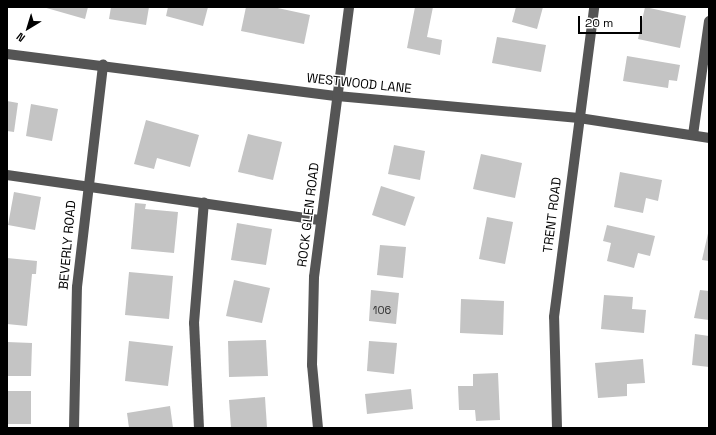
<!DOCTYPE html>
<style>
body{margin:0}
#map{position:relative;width:716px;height:435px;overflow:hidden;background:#fff;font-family:"Space Grotesk",sans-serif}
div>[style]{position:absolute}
.building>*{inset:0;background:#c4c4c4}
.minor>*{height:10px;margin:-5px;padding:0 5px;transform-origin:5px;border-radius:5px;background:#555}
span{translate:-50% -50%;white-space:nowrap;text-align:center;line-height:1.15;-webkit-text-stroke:3px #fff;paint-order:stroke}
.number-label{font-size:11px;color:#313131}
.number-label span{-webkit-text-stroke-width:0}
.street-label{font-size:13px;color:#000}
.frame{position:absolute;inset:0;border:8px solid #000;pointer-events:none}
.north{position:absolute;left:8px;top:8px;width:40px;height:40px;-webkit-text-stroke:3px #fff;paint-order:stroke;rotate:218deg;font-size:11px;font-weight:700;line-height:16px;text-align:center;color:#000}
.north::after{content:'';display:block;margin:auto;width:14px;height:18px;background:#000;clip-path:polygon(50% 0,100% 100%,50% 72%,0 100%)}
.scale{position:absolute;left:578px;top:16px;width:64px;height:18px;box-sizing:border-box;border:2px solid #000;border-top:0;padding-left:5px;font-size:12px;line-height:14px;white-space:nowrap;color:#000;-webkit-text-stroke:3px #fff;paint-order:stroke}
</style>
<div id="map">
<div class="building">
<div style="clip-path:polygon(43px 7px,88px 7px,85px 19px)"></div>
<div style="clip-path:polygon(111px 7px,149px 7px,146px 25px,109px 19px)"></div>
<div style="clip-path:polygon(168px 7px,208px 7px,203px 26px,166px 16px)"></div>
<div style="clip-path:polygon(246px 7px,273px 7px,310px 15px,304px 44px,241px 31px)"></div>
<div style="clip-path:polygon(415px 7px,433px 7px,427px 37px,442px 40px,440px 55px,407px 48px)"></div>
<div style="clip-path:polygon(516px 7px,543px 7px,537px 29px,512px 22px)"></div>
<div style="clip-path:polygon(645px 7px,686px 16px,680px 48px,638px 39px)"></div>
<div style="clip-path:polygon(497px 37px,546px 45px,541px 72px,492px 63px)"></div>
<div style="clip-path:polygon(627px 56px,680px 65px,677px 81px,669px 80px,668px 88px,623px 81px)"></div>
<div style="clip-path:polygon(7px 101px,18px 103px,14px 132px,7px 131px)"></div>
<div style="clip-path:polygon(31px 104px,58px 109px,52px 141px,26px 136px)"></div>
<div style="clip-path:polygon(146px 120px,199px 135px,190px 167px,157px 158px,154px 169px,134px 164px)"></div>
<div style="clip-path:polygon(248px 134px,282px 142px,273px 180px,238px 172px)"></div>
<div style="clip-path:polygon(394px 145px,425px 151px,420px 180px,388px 174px)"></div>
<div style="clip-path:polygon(481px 154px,522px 163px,515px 198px,473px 189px)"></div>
<div style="clip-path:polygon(620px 172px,662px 180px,658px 201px,646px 198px,643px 213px,614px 207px)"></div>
<div style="clip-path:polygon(381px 186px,415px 197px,405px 226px,372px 215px)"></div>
<div style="clip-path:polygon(14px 192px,41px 197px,35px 230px,8px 225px)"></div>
<div style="clip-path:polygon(135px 203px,146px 204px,145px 209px,178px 212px,174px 253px,131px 249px)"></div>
<div style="clip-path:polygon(487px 217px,513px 222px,505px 264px,479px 259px)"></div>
<div style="clip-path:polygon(237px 223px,272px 229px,266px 265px,231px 260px)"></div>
<div style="clip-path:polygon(607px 225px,655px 236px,650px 256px,638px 253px,634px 268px,607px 261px,611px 243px,603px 241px)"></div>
<div style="clip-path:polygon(709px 229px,709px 261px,702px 260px)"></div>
<div style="clip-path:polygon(380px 245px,406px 247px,403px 278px,377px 275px)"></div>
<div style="clip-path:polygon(7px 258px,37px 261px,36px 274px,32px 274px,27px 326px,7px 324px)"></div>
<div style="clip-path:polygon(129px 272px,173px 276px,169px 319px,125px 315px)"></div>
<div style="clip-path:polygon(234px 280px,270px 288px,262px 323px,226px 316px)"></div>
<div style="clip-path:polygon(371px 290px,399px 293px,396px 324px,369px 321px)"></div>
<div style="clip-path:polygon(700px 290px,709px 291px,709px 320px,694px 318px)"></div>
<div style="clip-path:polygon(604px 295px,633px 297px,632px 309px,646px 310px,644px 333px,601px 329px)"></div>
<div style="clip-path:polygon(461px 299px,504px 301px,503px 335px,460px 333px)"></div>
<div style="clip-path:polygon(695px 334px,709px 336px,709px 367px,692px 365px)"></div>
<div style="clip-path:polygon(266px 340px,268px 376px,229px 377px,228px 341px)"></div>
<div style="clip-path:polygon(129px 341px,173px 346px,168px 386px,125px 381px)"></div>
<div style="clip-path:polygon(369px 341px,397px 343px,394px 374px,367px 371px)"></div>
<div style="clip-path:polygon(7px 342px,32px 343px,31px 376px,7px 376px)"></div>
<div style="clip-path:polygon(643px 359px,645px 383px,627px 384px,627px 396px,598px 398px,595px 363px)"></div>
<div style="clip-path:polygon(498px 373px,500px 420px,476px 421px,475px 410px,459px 410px,458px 386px,473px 386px,473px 374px)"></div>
<div style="clip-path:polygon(411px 389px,413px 409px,367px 414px,365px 394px)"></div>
<div style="clip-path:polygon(7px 391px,31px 391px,31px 424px,7px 424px)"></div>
<div style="clip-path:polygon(265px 397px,267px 428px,231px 428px,229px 400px)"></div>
<div style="clip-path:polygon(170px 406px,173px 428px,129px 428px,127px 413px)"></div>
</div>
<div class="minor">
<div style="left:7px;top:54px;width:333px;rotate:7.3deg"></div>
<div style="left:337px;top:96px;width:243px;rotate:5.2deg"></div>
<div style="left:579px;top:118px;width:132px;rotate:8.7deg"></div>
<div style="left:693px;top:135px;width:115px;rotate:-82deg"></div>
<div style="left:7px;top:175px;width:317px;rotate:8.2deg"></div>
<div style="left:74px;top:428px;width:141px;rotate:-88.8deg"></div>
<div style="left:77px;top:287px;width:224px;rotate:-83.3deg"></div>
<div style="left:199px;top:428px;width:105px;rotate:-92.7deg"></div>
<div style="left:194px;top:323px;width:121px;rotate:-85.3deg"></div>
<div style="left:318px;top:428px;width:63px;rotate:-95.4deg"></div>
<div style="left:312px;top:365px;width:88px;rotate:-88.7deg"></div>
<div style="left:314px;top:277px;width:272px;rotate:-82.6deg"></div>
<div style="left:557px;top:428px;width:111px;rotate:-91.5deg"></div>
<div style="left:554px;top:317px;width:313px;rotate:-82.6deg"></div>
</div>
<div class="number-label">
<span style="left:382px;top:310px">106</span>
</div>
<div class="street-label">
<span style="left:359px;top:84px;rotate:6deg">WESTWOOD LANE</span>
<span style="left:309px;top:215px;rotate:-83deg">ROCK GLEN ROAD</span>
<span style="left:553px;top:215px;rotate:-83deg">TRENT ROAD</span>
<span style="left:68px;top:245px;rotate:-85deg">BEVERLY ROAD</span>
</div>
<div class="frame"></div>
<div class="north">N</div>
<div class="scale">20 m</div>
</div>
